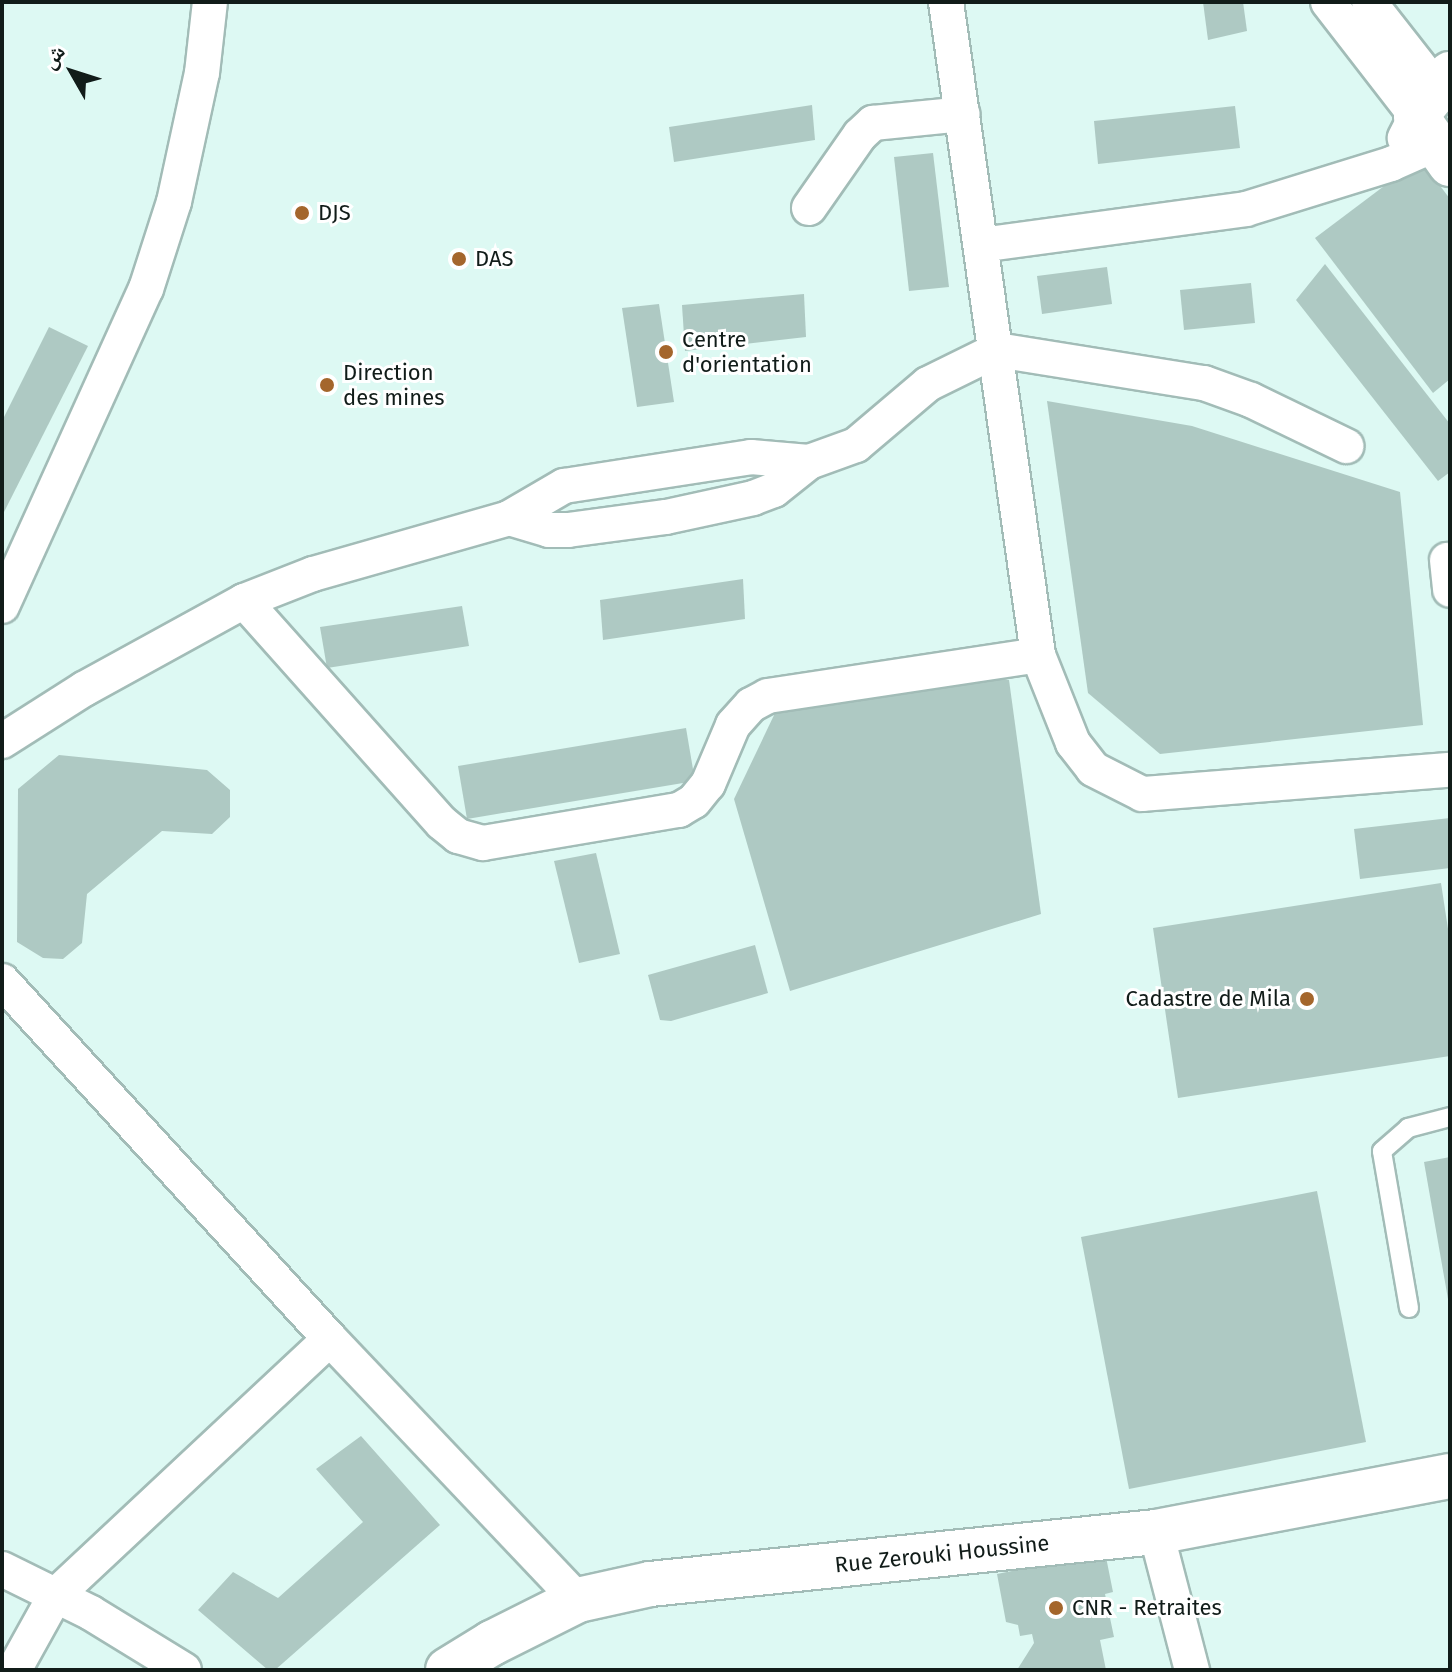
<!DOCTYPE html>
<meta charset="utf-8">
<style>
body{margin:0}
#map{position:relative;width:1452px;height:1672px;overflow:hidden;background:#ddf9f3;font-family:"Fira Sans","Noto Naskh Arabic",sans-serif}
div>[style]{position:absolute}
.building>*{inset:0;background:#aec9c3}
.roads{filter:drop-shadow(2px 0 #a2bcb7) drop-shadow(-2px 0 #a2bcb7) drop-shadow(0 2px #a2bcb7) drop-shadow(0 -2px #a2bcb7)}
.lane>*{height:18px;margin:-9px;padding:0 9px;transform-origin:9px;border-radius:9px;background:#fff}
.street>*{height:34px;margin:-17px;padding:0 17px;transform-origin:17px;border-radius:17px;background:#fff}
.primary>*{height:44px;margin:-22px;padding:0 22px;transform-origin:22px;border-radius:22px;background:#fff}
.dots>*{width:22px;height:22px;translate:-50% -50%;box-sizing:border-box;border:4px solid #fff;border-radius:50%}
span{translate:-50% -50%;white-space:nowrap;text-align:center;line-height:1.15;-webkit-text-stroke:6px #fff;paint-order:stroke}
.poi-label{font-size:22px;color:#111c19}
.left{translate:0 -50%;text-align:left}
.right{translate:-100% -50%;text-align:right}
.street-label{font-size:22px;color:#111c19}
.frame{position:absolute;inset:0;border:4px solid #111c19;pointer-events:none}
.north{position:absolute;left:32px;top:32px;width:80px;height:80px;-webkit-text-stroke:6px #fff;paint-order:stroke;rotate:309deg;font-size:22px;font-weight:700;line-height:32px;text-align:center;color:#111c19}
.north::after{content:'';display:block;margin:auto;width:28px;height:36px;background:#111c19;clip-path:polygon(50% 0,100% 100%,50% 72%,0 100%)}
</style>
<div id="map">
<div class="building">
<div style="clip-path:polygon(1203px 2px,1243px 2px,1247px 31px,1208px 40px)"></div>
<div style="clip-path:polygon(812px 105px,815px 140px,674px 162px,669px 127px)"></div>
<div style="clip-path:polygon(1235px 106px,1240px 148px,1098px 164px,1094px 121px)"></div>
<div style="clip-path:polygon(933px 153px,949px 287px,909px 291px,894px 157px)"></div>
<div style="clip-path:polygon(1420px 159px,1450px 199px,1450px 379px,1433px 393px,1315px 238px)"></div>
<div style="clip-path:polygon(1325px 264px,1450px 424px,1450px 472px,1438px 481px,1296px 300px)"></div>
<div style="clip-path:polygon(1107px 267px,1112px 304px,1042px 314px,1037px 276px)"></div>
<div style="clip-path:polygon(1251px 283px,1255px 323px,1184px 330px,1180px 290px)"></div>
<div style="clip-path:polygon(804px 294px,806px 337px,685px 351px,682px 305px)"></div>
<div style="clip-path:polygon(659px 304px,674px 402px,637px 407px,622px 308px)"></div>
<div style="clip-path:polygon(49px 327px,88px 346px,2px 516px,2px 421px)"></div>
<div style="clip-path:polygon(1047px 401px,1192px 426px,1400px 492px,1423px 725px,1160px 754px,1088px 693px)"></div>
<div style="clip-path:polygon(743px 579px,745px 619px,603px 640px,600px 600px)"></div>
<div style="clip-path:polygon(462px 606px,469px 646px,327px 668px,320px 627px)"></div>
<div style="clip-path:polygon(972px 676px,1009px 680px,1041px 914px,790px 991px,734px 799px,776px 711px)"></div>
<div style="clip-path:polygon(686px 728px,695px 781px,467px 819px,458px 766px)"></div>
<div style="clip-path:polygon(59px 755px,207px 770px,230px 790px,230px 817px,212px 834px,162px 831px,87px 894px,82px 943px,63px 959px,43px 958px,17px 942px,18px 789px)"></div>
<div style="clip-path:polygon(1450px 818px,1450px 868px,1360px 879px,1354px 829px)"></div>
<div style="clip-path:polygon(596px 853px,620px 954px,579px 963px,554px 861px)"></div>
<div style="clip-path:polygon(1441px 883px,1450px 942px,1450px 1056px,1178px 1098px,1153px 928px)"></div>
<div style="clip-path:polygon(755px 945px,768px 993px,671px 1021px,660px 1020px,648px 975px)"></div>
<div style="clip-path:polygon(1450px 1157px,1450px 1299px,1448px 1299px,1424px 1162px)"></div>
<div style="clip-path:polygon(1317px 1191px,1366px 1442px,1129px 1489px,1081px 1237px)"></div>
<div style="clip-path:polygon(361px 1436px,440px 1525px,275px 1670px,268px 1670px,198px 1610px,233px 1572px,278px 1598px,363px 1522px,316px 1469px)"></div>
<div style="clip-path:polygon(1105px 1552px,1113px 1592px,1105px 1594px,1114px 1637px,1100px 1640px,1106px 1670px,1017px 1670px,1034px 1643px,1032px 1634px,1020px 1636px,1018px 1625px,1006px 1622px,997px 1574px)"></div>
</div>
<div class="roads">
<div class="lane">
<div style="left:1409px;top:1308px;width:159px;rotate:-99.8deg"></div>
<div style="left:1382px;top:1151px;width:35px;rotate:-41deg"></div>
<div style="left:1408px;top:1128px;width:43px;rotate:-14.7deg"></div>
</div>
<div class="street">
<div style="left:946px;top:2px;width:659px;rotate:81.98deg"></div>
<div style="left:1038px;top:655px;width:95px;rotate:68.3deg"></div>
<div style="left:1073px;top:743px;width:33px;rotate:52deg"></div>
<div style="left:1093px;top:769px;width:55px;rotate:27deg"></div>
<div style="left:1142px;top:794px;width:309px;rotate:-4.5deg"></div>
<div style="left:1328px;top:2px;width:144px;rotate:52.3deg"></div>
<div style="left:1416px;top:116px;width:25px;rotate:117deg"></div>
<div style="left:1369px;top:2px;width:112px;rotate:51.9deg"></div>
<div style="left:809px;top:208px;width:89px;rotate:-55.1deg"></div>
<div style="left:860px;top:135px;width:18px;rotate:-43deg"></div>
<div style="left:873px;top:123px;width:90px;rotate:-5.7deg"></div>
<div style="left:981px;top:245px;width:267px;rotate:-7.7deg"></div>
<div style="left:1246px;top:209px;width:152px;rotate:-17.2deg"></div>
<div style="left:1391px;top:164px;width:47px;rotate:-23.8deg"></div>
<div style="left:509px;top:518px;width:42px;rotate:16.7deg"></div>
<div style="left:549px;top:530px;width:19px"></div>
<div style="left:568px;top:530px;width:99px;rotate:-7.6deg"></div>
<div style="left:666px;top:517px;width:89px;rotate:-12.3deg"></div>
<div style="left:753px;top:498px;width:22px;rotate:-21deg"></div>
<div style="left:774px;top:490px;width:45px;rotate:-38.7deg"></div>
<div style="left:809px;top:462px;width:50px;rotate:-19.9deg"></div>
<div style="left:856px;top:445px;width:94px;rotate:-40.3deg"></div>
<div style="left:928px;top:384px;width:77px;rotate:-26.2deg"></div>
<div style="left:997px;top:350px;width:210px;rotate:9.1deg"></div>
<div style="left:1204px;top:383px;width:50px;rotate:19.9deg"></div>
<div style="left:1251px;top:400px;width:106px;rotate:25.8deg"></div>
<div style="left:1447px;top:560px;width:30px;rotate:84deg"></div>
<div style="left:244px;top:601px;width:297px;rotate:48.3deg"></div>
<div style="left:442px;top:823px;width:21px;rotate:39deg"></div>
<div style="left:458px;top:836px;width:26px;rotate:16deg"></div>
<div style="left:483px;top:843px;width:199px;rotate:-9.6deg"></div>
<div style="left:679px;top:810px;width:17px;rotate:-31deg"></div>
<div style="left:694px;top:801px;width:22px;rotate:-51deg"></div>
<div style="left:708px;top:784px;width:64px;rotate:-67deg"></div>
<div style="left:733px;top:725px;width:27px;rotate:-48deg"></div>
<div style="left:751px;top:705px;width:19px;rotate:-28deg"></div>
<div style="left:768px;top:696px;width:273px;rotate:-8.6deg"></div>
<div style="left:2px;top:606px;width:348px;rotate:-65.6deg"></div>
<div style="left:146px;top:289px;width:91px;rotate:-72.2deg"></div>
<div style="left:174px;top:202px;width:132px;rotate:-77.8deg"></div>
<div style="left:202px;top:73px;width:71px;rotate:-83.6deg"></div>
<div style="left:2px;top:741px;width:97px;rotate:-32.4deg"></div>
<div style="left:84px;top:689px;width:183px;rotate:-28.8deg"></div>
<div style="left:244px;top:601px;width:74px;rotate:-21.4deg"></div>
<div style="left:313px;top:574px;width:204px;rotate:-15.9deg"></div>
<div style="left:509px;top:518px;width:64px;rotate:-30.2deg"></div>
<div style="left:564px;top:486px;width:189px;rotate:-8.8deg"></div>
<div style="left:751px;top:457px;width:58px;rotate:4.9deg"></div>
<div style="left:2px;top:981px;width:486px;rotate:47.5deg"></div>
<div style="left:330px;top:1339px;width:360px;rotate:46.5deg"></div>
<div style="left:1156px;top:1532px;width:143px;rotate:75.4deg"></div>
<div style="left:2px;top:1569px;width:99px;rotate:26.3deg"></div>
<div style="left:91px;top:1613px;width:109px;rotate:31.5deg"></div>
<div style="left:14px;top:1670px;width:85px;rotate:-61deg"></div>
<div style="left:55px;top:1596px;width:376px;rotate:-43.1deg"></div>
</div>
<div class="primary">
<div style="left:1450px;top:74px;width:54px;rotate:129deg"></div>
<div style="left:1416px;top:116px;width:59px;rotate:54.7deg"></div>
<div style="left:448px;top:1670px;width:52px;rotate:-31.5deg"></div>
<div style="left:492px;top:1643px;width:96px;rotate:-26.6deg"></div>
<div style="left:578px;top:1600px;width:74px;rotate:-12.5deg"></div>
<div style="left:650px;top:1584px;width:509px;rotate:-5.87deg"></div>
<div style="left:1156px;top:1532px;width:299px;rotate:-10.8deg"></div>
</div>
</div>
<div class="dots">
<div style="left:302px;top:213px;background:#a4662c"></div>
<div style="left:459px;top:259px;background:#a4662c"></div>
<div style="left:666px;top:352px;background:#a4662c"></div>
<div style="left:327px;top:385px;background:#a4662c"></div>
<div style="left:1307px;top:999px;background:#a4662c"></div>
<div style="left:1056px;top:1608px;background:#a4662c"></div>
</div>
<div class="poi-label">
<span class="left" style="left:318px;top:213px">DJS</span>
<span class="left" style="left:475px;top:259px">DAS</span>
<span class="left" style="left:682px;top:352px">Centre<br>d'orientation</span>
<span class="left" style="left:343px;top:385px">Direction<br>des mines</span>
<span class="right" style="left:1291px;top:999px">Cadastre de Mila</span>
<span class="left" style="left:1072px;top:1608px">CNR - Retraites</span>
</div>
<div class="street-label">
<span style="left:942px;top:1554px;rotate:-6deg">Rue Zerouki Houssine</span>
</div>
<div class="frame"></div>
<div class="north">ش</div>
</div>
